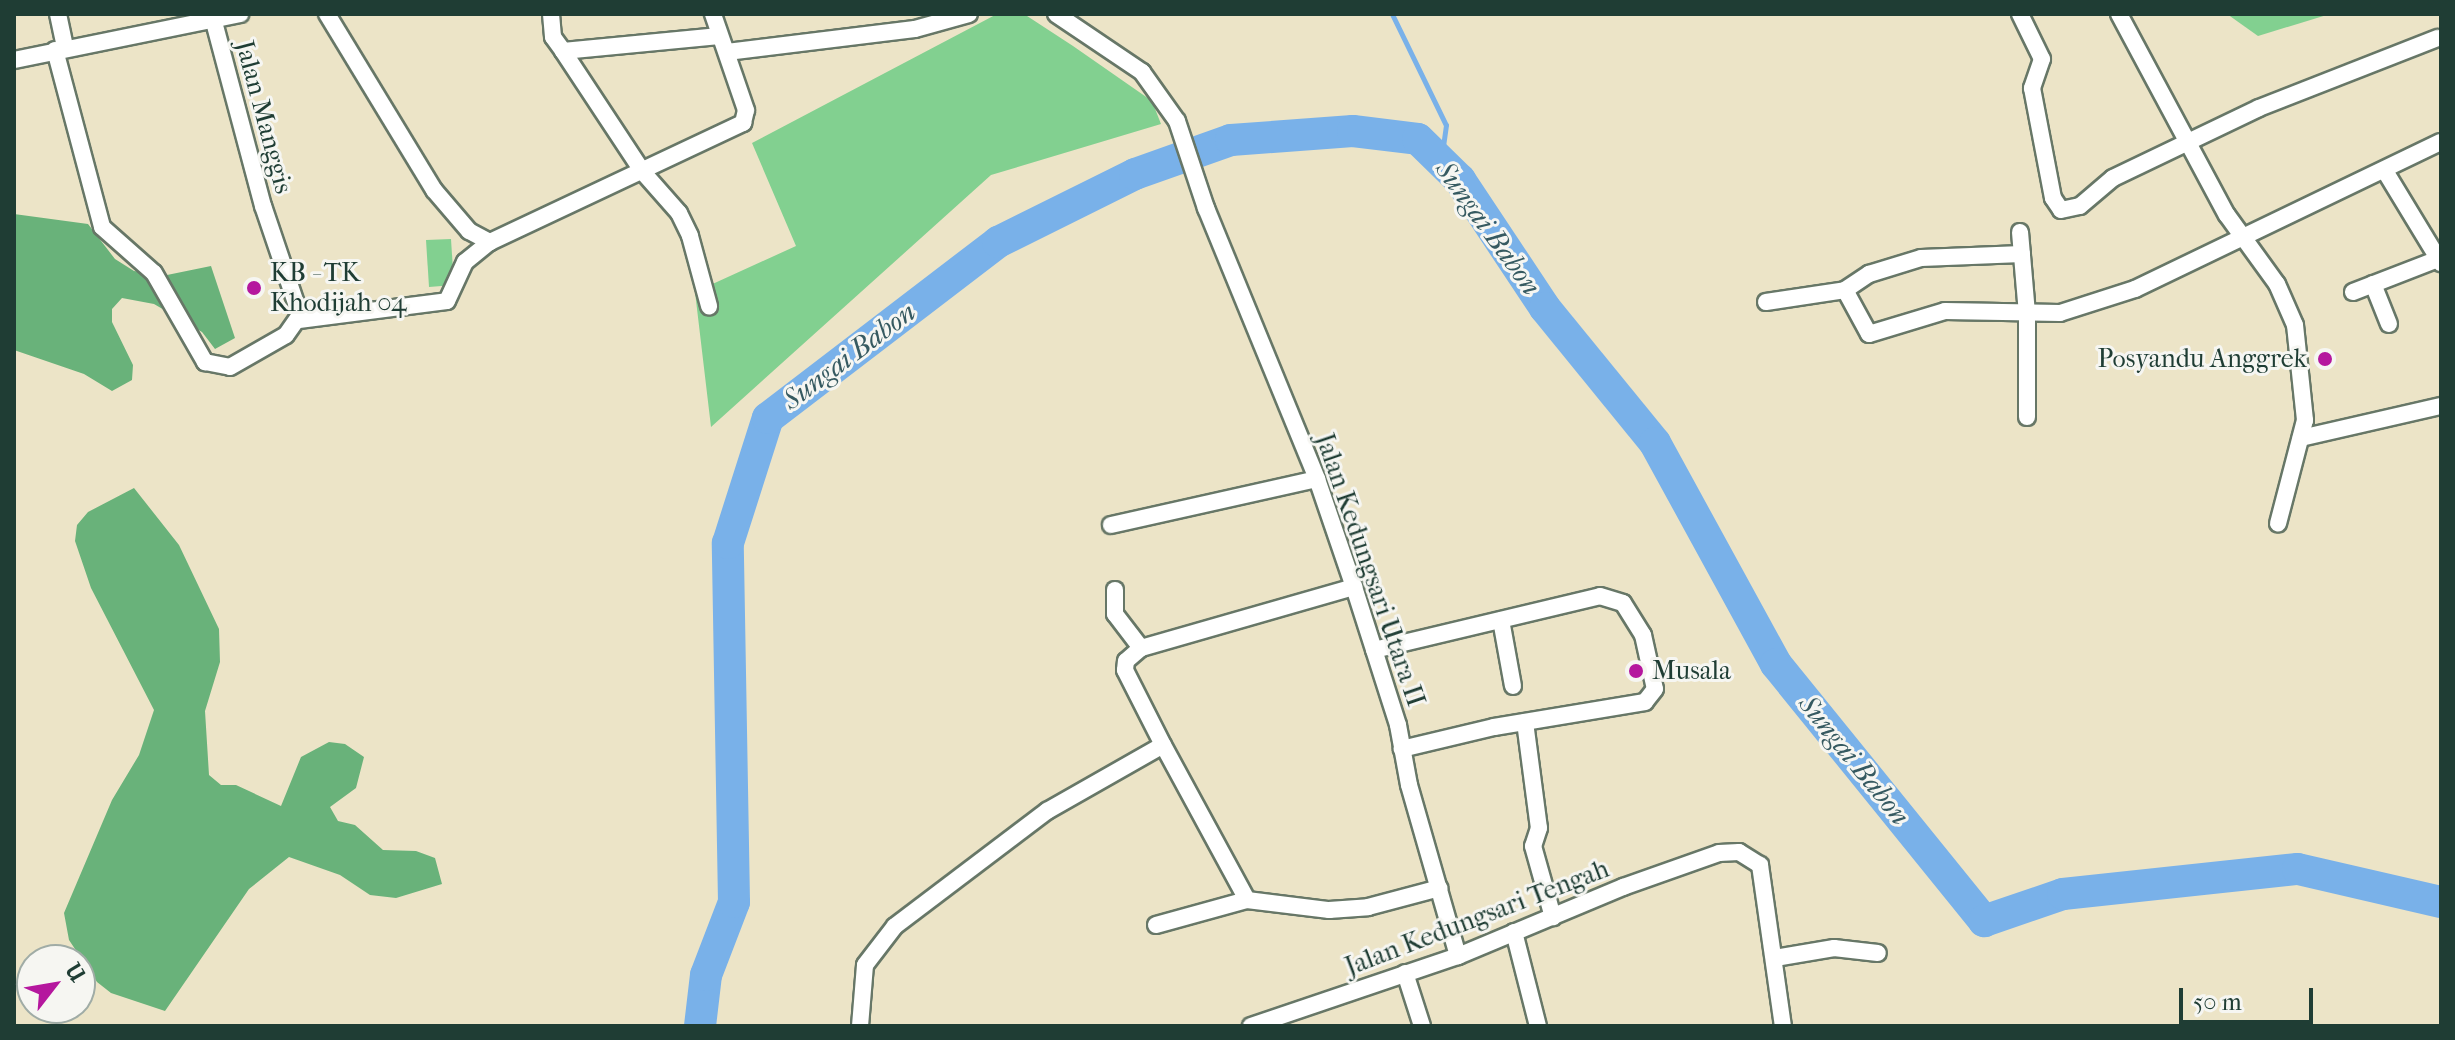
<!DOCTYPE html>
<style>
body{margin:0}
#map{position:relative;width:2455px;height:1040px;overflow:hidden;background:#ece4c7;font-family:"IM FELL French Canon",serif}
div>[style]{position:absolute}
.green>*{inset:0;background:#82d090}
.forest>*{inset:0;background:#69b27a}
.stream>*{height:5px;margin:-2.5px;padding:0 2.5px;transform-origin:2.5px;border-radius:2.5px;background:#79b1e9}
.river>*{height:32px;margin:-16px;padding:0 16px;transform-origin:16px;border-radius:16px;background:#79b1e9}
.roads{filter:drop-shadow(2px 0 #677767) drop-shadow(-2px 0 #677767) drop-shadow(0 2px #677767) drop-shadow(0 -2px #677767)}
.street>*{height:16px;margin:-8px;padding:0 8px;transform-origin:8px;border-radius:8px;background:#fff}
.dots>*{width:22px;height:22px;translate:-50% -50%;box-sizing:border-box;border:4px solid #f6f6f2;border-radius:50%}
span{translate:-50% -50%;white-space:nowrap;text-align:center;line-height:1.15;-webkit-text-stroke:6px #f6f6f2;paint-order:stroke}
.street-label{font-size:26px;color:#1f3d34}
.poi-label{font-size:26px;color:#1f3d34}
.left{translate:0 -50%;text-align:left}
.right{translate:-100% -50%;text-align:right}
.water-label{font-size:28px;color:#365a61;font-style:italic}
.frame{position:absolute;inset:0;border:16px solid #1f3d34;pointer-events:none}
.north{position:absolute;left:16px;top:944px;width:80px;height:80px;box-sizing:border-box;background:#f6f6f2;border:2px solid #a0aca6;border-radius:50%;rotate:59deg;font-size:22px;font-weight:700;line-height:32px;text-align:center;color:#1f3d34}
.north::after{content:'';display:block;margin:auto;width:28px;height:36px;background:#b5179e;clip-path:polygon(50% 0,100% 100%,50% 72%,0 100%)}
.scale{position:absolute;left:2179px;top:988px;width:134px;height:36px;box-sizing:border-box;border:4px solid #1f3d34;border-top:0;padding-left:10px;font-size:24px;line-height:28px;white-space:nowrap;color:#1f3d34;-webkit-text-stroke:6px #f6f6f2;paint-order:stroke}
</style>
<div id="map">
<div class="green">
<div style="clip-path:polygon(997px 14px,1024px 14px,1073px 46px,1152px 101px,1161px 124px,991px 175px,711px 427px,695px 292px,796px 246px,752px 143px)"></div>
<div style="clip-path:polygon(2227px 14px,2330px 14px,2258px 36px)"></div>
<div style="clip-path:polygon(451px 239px,454px 285px,429px 287px,426px 240px)"></div>
</div>
<div class="forest">
<div style="clip-path:polygon(14px 214px,88px 224px,115px 259px,134px 271px,167px 275px,211px 266px,235px 338px,215px 349px,202px 332px,154px 304px,122px 298px,112px 309px,112px 322px,133px 365px,132px 380px,112px 391px,84px 374px,14px 350px)"></div>
<div style="clip-path:polygon(134px 488px,179px 545px,219px 629px,220px 662px,205px 711px,209px 775px,221px 785px,236px 785px,281px 806px,301px 757px,329px 742px,345px 744px,364px 757px,356px 788px,330px 807px,338px 821px,355px 825px,383px 850px,416px 851px,435px 858px,442px 884px,396px 898px,370px 895px,340px 875px,289px 857px,249px 889px,165px 1011px,111px 993px,97px 982px,69px 940px,64px 913px,112px 800px,139px 755px,154px 710px,91px 588px,75px 541px,77px 525px,88px 512px)"></div>
</div>
<div class="stream">
<div style="left:1392px;top:14px;width:123px;rotate:64.1deg"></div>
<div style="left:1446px;top:125px;width:37px;rotate:98deg"></div>
</div>
<div class="river">
<div style="left:700px;top:1026px;width:51px;rotate:-83.3deg"></div>
<div style="left:706px;top:975px;width:78px;rotate:-69deg"></div>
<div style="left:734px;top:902px;width:359px;rotate:-91deg"></div>
<div style="left:728px;top:543px;width:131px;rotate:-72.3deg"></div>
<div style="left:768px;top:418px;width:290px;rotate:-37.4deg"></div>
<div style="left:998px;top:242px;width:153px;rotate:-26.4deg"></div>
<div style="left:1135px;top:174px;width:102px;rotate:-19.5deg"></div>
<div style="left:1231px;top:140px;width:122px;rotate:-4.2deg"></div>
<div style="left:1353px;top:131px;width:65px;rotate:7deg"></div>
<div style="left:1418px;top:139px;width:59px;rotate:44.3deg"></div>
<div style="left:1460px;top:180px;width:154px;rotate:56.4deg"></div>
<div style="left:1545px;top:308px;width:174px;rotate:50.8deg"></div>
<div style="left:1655px;top:443px;width:252px;rotate:61.3deg"></div>
<div style="left:1776px;top:664px;width:331px;rotate:51deg"></div>
<div style="left:1984px;top:921px;width:83px;rotate:-18.9deg"></div>
<div style="left:2063px;top:894px;width:236px;rotate:-6.1deg"></div>
<div style="left:2298px;top:869px;width:147px;rotate:13deg"></div>
</div>
<div class="roads">
<div class="street">
<div style="left:58px;top:14px;width:35px;rotate:78deg"></div>
<div style="left:327px;top:14px;width:206px;rotate:58.7deg"></div>
<div style="left:434px;top:190px;width:54px;rotate:49.5deg"></div>
<div style="left:469px;top:231px;width:24px;rotate:28deg"></div>
<div style="left:551px;top:14px;width:23px;rotate:85deg"></div>
<div style="left:553px;top:37px;width:17px;rotate:54deg"></div>
<div style="left:563px;top:51px;width:157px;rotate:-5.5deg"></div>
<div style="left:1056px;top:14px;width:104px;rotate:34deg"></div>
<div style="left:1142px;top:72px;width:60px;rotate:54.5deg"></div>
<div style="left:1177px;top:121px;width:92px;rotate:71.6deg"></div>
<div style="left:1206px;top:208px;width:293px;rotate:67.7deg"></div>
<div style="left:1317px;top:479px;width:114px;rotate:71.1deg"></div>
<div style="left:1354px;top:587px;width:145px;rotate:72.3deg"></div>
<div style="left:1398px;top:725px;width:61px;rotate:79.6deg"></div>
<div style="left:1409px;top:785px;width:178px;rotate:74deg"></div>
<div style="left:2020px;top:14px;width:50px;rotate:63.9deg"></div>
<div style="left:2042px;top:59px;width:31px;rotate:109deg"></div>
<div style="left:2032px;top:88px;width:112px;rotate:79.2deg"></div>
<div style="left:2053px;top:198px;width:14px;rotate:56deg"></div>
<div style="left:2061px;top:210px;width:19px;rotate:-12deg"></div>
<div style="left:2080px;top:206px;width:43px;rotate:-40.3deg"></div>
<div style="left:2113px;top:178px;width:162px;rotate:-25.6deg"></div>
<div style="left:2259px;top:108px;width:192px;rotate:-21.4deg"></div>
<div style="left:2119px;top:14px;width:228px;rotate:61.8deg"></div>
<div style="left:2227px;top:215px;width:85px;rotate:54.1deg"></div>
<div style="left:2277px;top:284px;width:45px;rotate:66.3deg"></div>
<div style="left:2295px;top:325px;width:96px;rotate:84deg"></div>
<div style="left:2305px;top:420px;width:107px;rotate:104.6deg"></div>
<div style="left:55px;top:50px;width:183px;rotate:75.1deg"></div>
<div style="left:102px;top:227px;width:69px;rotate:41.5deg"></div>
<div style="left:154px;top:273px;width:103px;rotate:60.2deg"></div>
<div style="left:205px;top:362px;width:25px;rotate:11deg"></div>
<div style="left:230px;top:367px;width:64px;rotate:-29.7deg"></div>
<div style="left:286px;top:335px;width:24px;rotate:-55deg"></div>
<div style="left:300px;top:315px;width:115px;rotate:-108.7deg"></div>
<div style="left:263px;top:206px;width:195px;rotate:-104.9deg"></div>
<div style="left:563px;top:51px;width:144px;rotate:56.6deg"></div>
<div style="left:642px;top:171px;width:56px;rotate:48.6deg"></div>
<div style="left:679px;top:213px;width:25px;rotate:64deg"></div>
<div style="left:690px;top:236px;width:73px;rotate:74.8deg"></div>
<div style="left:727px;top:52px;width:189px;rotate:-7deg"></div>
<div style="left:915px;top:29px;width:56px;rotate:-15.5deg"></div>
<div style="left:14px;top:60px;width:231px;rotate:-11.5deg"></div>
<div style="left:2385px;top:171px;width:108px;rotate:58.7deg"></div>
<div style="left:2020px;top:232px;width:81px;rotate:85.1deg"></div>
<div style="left:2027px;top:313px;width:104px;rotate:90deg"></div>
<div style="left:2373px;top:284px;width:43px;rotate:68.2deg"></div>
<div style="left:1845px;top:290px;width:50px;rotate:61.4deg"></div>
<div style="left:1869px;top:334px;width:79px;rotate:-16.8deg"></div>
<div style="left:1945px;top:311px;width:115px;rotate:1deg"></div>
<div style="left:2060px;top:313px;width:79px;rotate:-17.7deg"></div>
<div style="left:2135px;top:289px;width:339px;rotate:-25.7deg"></div>
<div style="left:2353px;top:292px;width:91px;rotate:-21.2deg"></div>
<div style="left:1766px;top:302px;width:80px;rotate:-8.6deg"></div>
<div style="left:1845px;top:290px;width:29px;rotate:-34deg"></div>
<div style="left:1869px;top:274px;width:54px;rotate:-17.1deg"></div>
<div style="left:1921px;top:258px;width:101px;rotate:-2.3deg"></div>
<div style="left:299px;top:320px;width:149px;rotate:-7.3deg"></div>
<div style="left:447px;top:301px;width:43px;rotate:-65.2deg"></div>
<div style="left:465px;top:262px;width:32px;rotate:-39deg"></div>
<div style="left:490px;top:242px;width:280px;rotate:-25.2deg"></div>
<div style="left:743px;top:123px;width:13px;rotate:-77deg"></div>
<div style="left:746px;top:110px;width:102px;rotate:-109deg"></div>
<div style="left:2301px;top:438px;width:144px;rotate:-12.9deg"></div>
<div style="left:1111px;top:525px;width:211px;rotate:-12.6deg"></div>
<div style="left:1115px;top:590px;width:24px;rotate:90deg"></div>
<div style="left:1115px;top:614px;width:43px;rotate:52.6deg"></div>
<div style="left:1501px;top:620px;width:67px;rotate:79.7deg"></div>
<div style="left:1374px;top:650px;width:232px;rotate:-13.4deg"></div>
<div style="left:1600px;top:596px;width:24px;rotate:17deg"></div>
<div style="left:1623px;top:603px;width:38px;rotate:58deg"></div>
<div style="left:1643px;top:635px;width:55px;rotate:77.5deg"></div>
<div style="left:1655px;top:689px;width:16px;rotate:128deg"></div>
<div style="left:1645px;top:702px;width:153px;rotate:170.6deg"></div>
<div style="left:1494px;top:727px;width:95px;rotate:166.6deg"></div>
<div style="left:1525px;top:722px;width:107px;rotate:82.5deg"></div>
<div style="left:1539px;top:828px;width:19px;rotate:108deg"></div>
<div style="left:1533px;top:846px;width:74px;rotate:74.3deg"></div>
<div style="left:1163px;top:745px;width:84px;rotate:-116.9deg"></div>
<div style="left:1125px;top:670px;width:9px;rotate:-84deg"></div>
<div style="left:1126px;top:661px;width:20px;rotate:-41deg"></div>
<div style="left:1141px;top:648px;width:222px;rotate:-16deg"></div>
<div style="left:1156px;top:925px;width:94px;rotate:-15.4deg"></div>
<div style="left:1247px;top:900px;width:83px;rotate:7deg"></div>
<div style="left:1329px;top:910px;width:39px;rotate:-4deg"></div>
<div style="left:1368px;top:907px;width:74px;rotate:-14.8deg"></div>
<div style="left:1514px;top:932px;width:97px;rotate:75.7deg"></div>
<div style="left:1775px;top:958px;width:60px;rotate:-9.6deg"></div>
<div style="left:1834px;top:948px;width:44px;rotate:6.5deg"></div>
<div style="left:1405px;top:973px;width:56px;rotate:72.2deg"></div>
<div style="left:860px;top:1026px;width:61px;rotate:-85.3deg"></div>
<div style="left:865px;top:965px;width:49px;rotate:-52.4deg"></div>
<div style="left:895px;top:926px;width:191px;rotate:-37.1deg"></div>
<div style="left:1047px;top:811px;width:133px;rotate:-29.6deg"></div>
<div style="left:1163px;top:745px;width:176px;rotate:61.5deg"></div>
<div style="left:1251px;top:1026px;width:219px;rotate:-18.7deg"></div>
<div style="left:1458px;top:956px;width:179px;rotate:-22.7deg"></div>
<div style="left:1623px;top:887px;width:102px;rotate:-19.5deg"></div>
<div style="left:1719px;top:853px;width:20px;rotate:-3deg"></div>
<div style="left:1739px;top:852px;width:25px;rotate:32deg"></div>
<div style="left:1760px;top:865px;width:163px;rotate:81.9deg"></div>
</div>
</div>
<div class="dots">
<div style="left:254px;top:288px;background:#b5179e"></div>
<div style="left:2325px;top:359px;background:#b5179e"></div>
<div style="left:1636px;top:671px;background:#b5179e"></div>
</div>
<div class="street-label">
<span style="left:264px;top:117px;rotate:75deg">Jalan Manggis</span>
<span style="left:1370px;top:570px;rotate:71deg">Jalan Kedungsari Utara II</span>
<span style="left:1477px;top:918px;rotate:-21deg">Jalan Kedungsari Tengah</span>
</div>
<div class="poi-label">
<span class="left" style="left:270px;top:288px">KB - TK<br>Khodijah 04</span>
<span class="right" style="left:2307px;top:359px">Posyandu Anggrek</span>
<span class="left" style="left:1652px;top:671px">Musala</span>
</div>
<div class="water-label">
<span style="left:1488px;top:228px;rotate:54deg">Sungai Babon</span>
<span style="left:849px;top:356px;rotate:-37deg">Sungai Babon</span>
<span style="left:1854px;top:760px;rotate:51deg">Sungai Babon</span>
</div>
<div class="frame"></div>
<div class="north">U</div>
<div class="scale">50 m</div>
</div>
